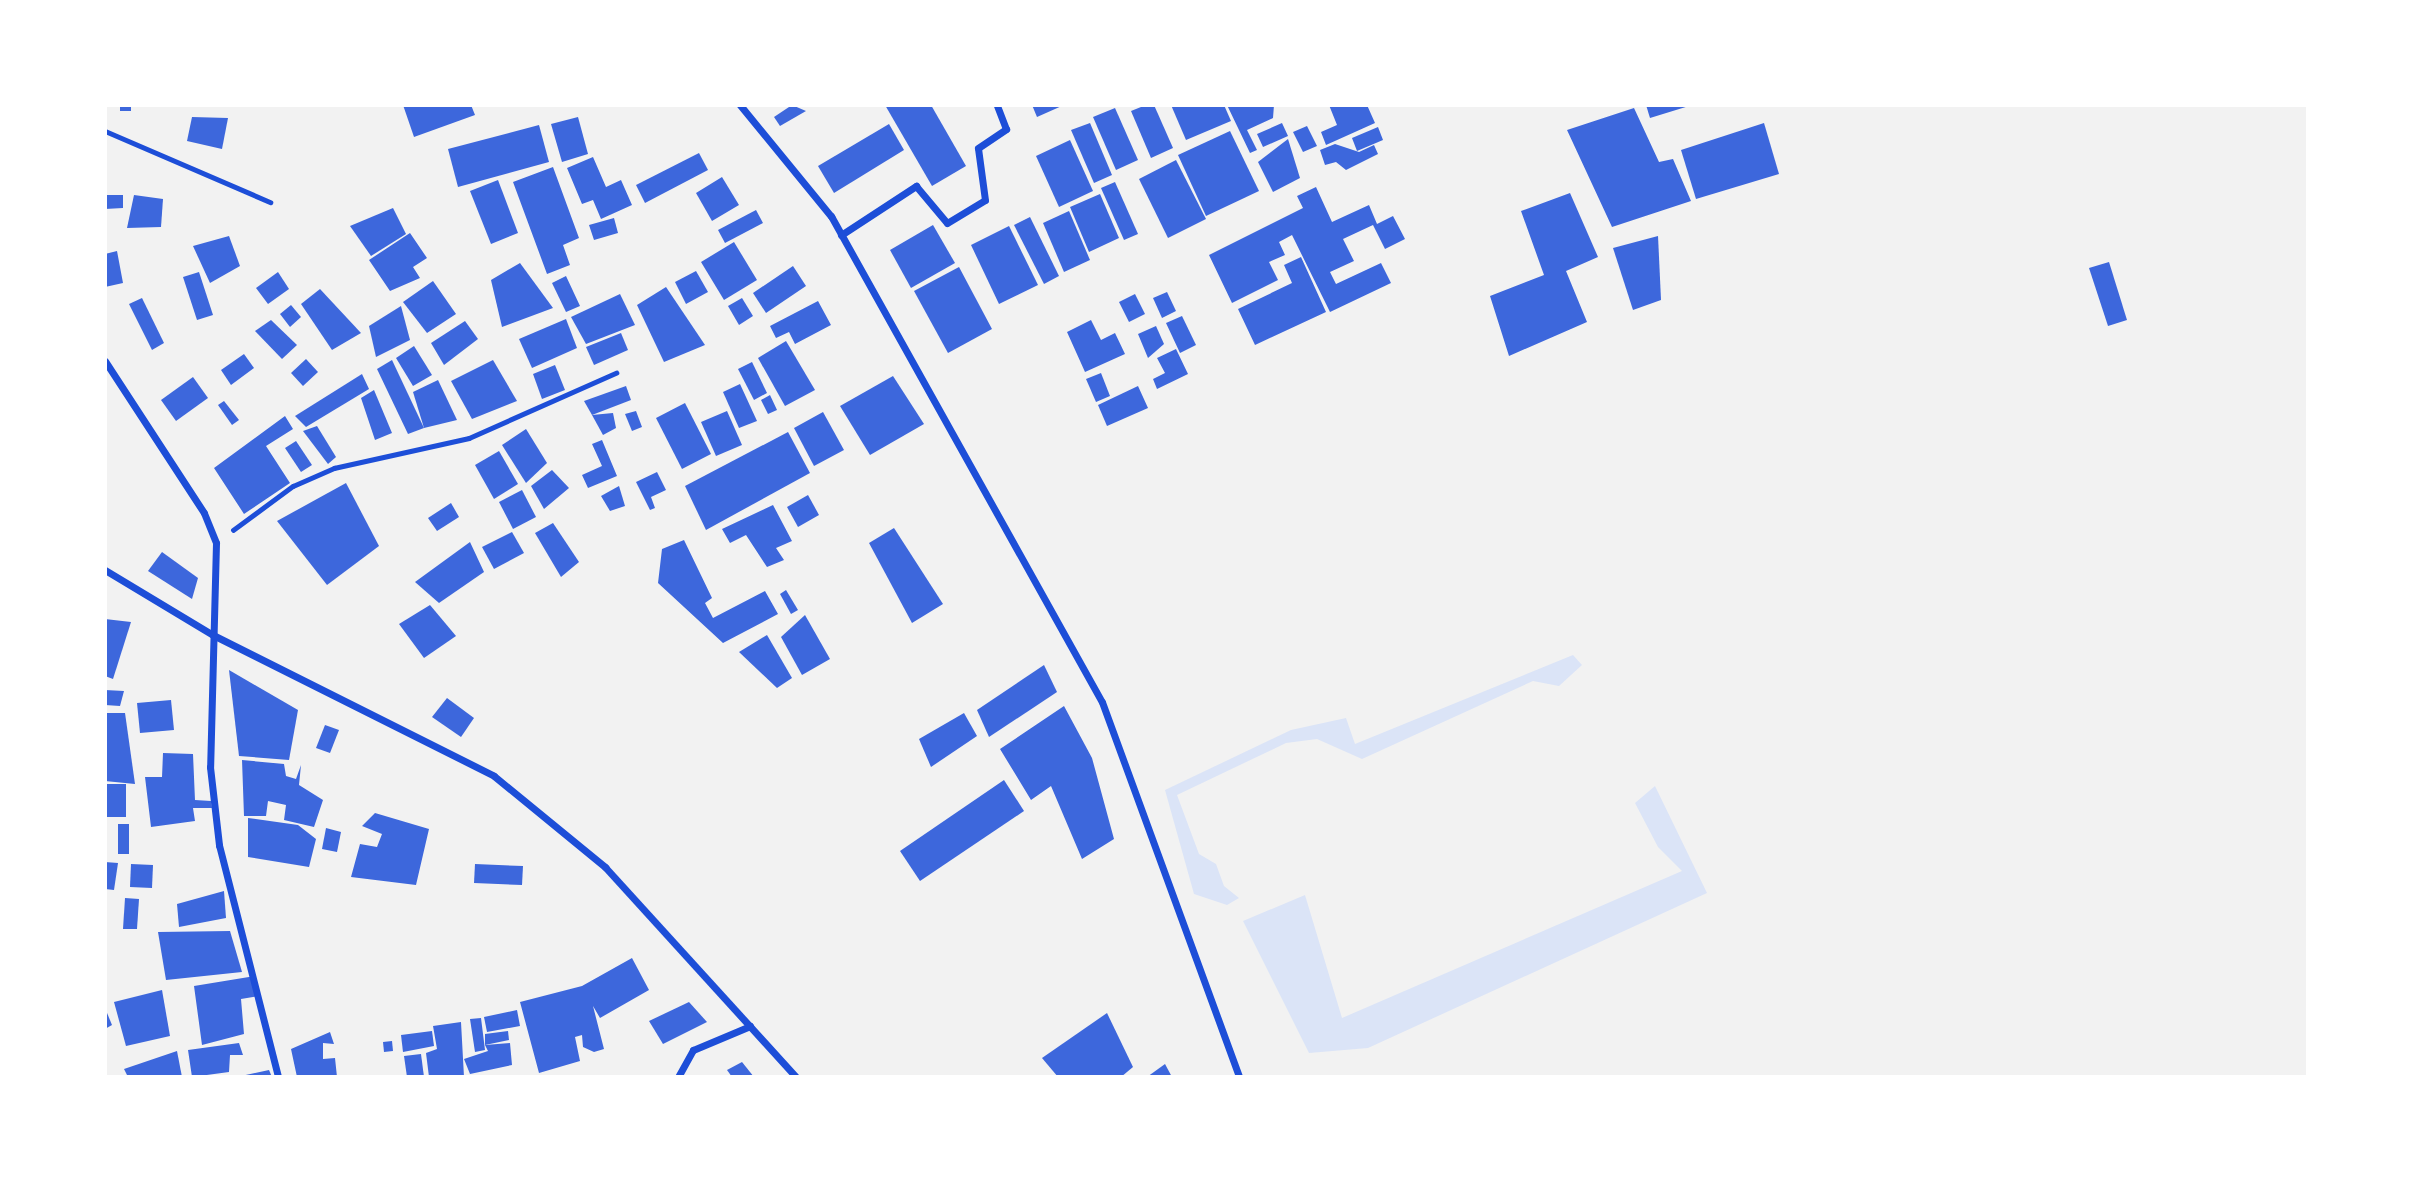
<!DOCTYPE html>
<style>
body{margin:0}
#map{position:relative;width:2413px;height:1182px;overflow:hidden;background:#f2f2f2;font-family:"IBM Plex Sans",sans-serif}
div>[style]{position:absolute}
.green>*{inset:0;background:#dbe4f7}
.building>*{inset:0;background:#3d67dc}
.path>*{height:4.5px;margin:-2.25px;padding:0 2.25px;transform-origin:2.25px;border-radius:2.25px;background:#1d4ed8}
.service>*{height:5px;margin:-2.5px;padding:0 2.5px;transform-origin:2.5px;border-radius:2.5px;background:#1d4ed8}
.minor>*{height:7px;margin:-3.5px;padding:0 3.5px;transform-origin:3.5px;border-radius:3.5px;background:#1d4ed8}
span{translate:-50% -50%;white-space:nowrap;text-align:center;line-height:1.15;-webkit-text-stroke:7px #fff;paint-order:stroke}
.frame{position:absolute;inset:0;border:107px solid #fff;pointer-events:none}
</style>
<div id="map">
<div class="green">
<div style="clip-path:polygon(1573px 655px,1582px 665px,1559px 686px,1533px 681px,1362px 759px,1317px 739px,1286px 743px,1177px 795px,1199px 854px,1216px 864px,1224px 886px,1239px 898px,1227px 905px,1194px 894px,1165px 790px,1291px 730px,1346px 718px,1355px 744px)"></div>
<div style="clip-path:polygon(1655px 786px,1707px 893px,1368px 1048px,1309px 1053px,1243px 921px,1305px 895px,1342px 1018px,1682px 871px,1658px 847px,1635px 803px)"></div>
</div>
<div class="building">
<div style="clip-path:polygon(120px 105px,131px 105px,131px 111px,120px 111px)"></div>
<div style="clip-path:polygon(403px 105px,471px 105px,475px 115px,414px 137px)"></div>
<div style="clip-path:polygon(792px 105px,806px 111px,780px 126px,774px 117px)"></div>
<div style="clip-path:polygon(885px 105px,931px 105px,966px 166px,932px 186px)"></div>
<div style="clip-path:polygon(1032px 105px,1064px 105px,1037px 117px)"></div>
<div style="clip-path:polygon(1146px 105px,1154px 105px,1173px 148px,1151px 158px,1131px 111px)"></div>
<div style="clip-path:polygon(1171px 105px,1224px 105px,1231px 121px,1186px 140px)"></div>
<div style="clip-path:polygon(1227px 105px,1274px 105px,1273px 118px,1247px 130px,1257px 150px,1250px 153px)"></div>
<div style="clip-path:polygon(1329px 105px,1367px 105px,1375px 123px,1326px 145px,1321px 132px,1337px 125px)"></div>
<div style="clip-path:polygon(1646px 105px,1689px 105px,1689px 106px,1650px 118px)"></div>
<div style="clip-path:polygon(1115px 108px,1138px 160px,1116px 170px,1093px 117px)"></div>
<div style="clip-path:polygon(1634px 108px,1659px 162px,1673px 159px,1691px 201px,1612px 227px,1567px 130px)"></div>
<div style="clip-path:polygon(192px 117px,228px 118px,222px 149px,187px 141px)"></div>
<div style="clip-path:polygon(578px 117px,588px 154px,562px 162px,551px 124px)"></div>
<div style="clip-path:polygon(1090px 123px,1112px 175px,1094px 183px,1071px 130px)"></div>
<div style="clip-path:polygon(1282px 123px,1288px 136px,1263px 147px,1257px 134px)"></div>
<div style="clip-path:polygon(1764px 123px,1779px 174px,1696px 199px,1681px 150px)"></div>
<div style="clip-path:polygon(889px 124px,904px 150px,834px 193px,818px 166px)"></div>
<div style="clip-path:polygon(539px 125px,549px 162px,458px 187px,448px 149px)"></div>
<div style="clip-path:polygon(1307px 126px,1317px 146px,1303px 152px,1293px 132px)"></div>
<div style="clip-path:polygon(1378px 127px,1383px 140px,1357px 151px,1352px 138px)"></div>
<div style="clip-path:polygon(1230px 131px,1259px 191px,1206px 216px,1178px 155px)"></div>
<div style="clip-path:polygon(1288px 139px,1300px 178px,1273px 192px,1258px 162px)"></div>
<div style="clip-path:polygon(1070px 140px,1093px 191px,1059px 207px,1036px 156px)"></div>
<div style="clip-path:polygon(1335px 144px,1359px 152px,1374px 145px,1378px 154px,1346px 170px,1336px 162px,1325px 165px,1320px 150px)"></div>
<div style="clip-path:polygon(699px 153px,708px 170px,645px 203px,636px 185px)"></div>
<div style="clip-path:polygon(593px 157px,606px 187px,621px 180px,632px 205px,601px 219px,593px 200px,582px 204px,567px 168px)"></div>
<div style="clip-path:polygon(1176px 160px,1206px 219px,1168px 238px,1139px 179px)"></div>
<div style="clip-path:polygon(553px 167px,579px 238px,563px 245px,570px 265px,547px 274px,513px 182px)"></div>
<div style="clip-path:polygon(722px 177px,739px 205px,712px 221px,696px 193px)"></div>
<div style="clip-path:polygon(498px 180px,518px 233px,491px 244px,470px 191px)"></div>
<div style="clip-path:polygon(1115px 182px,1138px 234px,1124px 240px,1101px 188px)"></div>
<div style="clip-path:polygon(1316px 187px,1332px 222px,1369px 205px,1377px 224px,1393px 216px,1405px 239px,1385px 249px,1373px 225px,1343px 239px,1354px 261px,1330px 272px,1336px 284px,1381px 263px,1391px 283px,1330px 312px,1292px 235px,1279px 242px,1285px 255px,1269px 262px,1278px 280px,1232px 303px,1209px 255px,1303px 208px,1297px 196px)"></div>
<div style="clip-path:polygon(1570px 193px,1598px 257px,1566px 271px,1587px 322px,1509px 356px,1490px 296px,1544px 275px,1521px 211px)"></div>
<div style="clip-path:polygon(1100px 194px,1119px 238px,1089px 252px,1070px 207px)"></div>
<div style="clip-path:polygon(105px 195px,123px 195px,123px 208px,105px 209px)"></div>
<div style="clip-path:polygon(134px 195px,163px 199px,161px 227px,127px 228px)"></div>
<div style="clip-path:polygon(393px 208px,406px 234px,371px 256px,350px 226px)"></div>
<div style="clip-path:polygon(756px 210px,763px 223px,725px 243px,718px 230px)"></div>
<div style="clip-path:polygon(1069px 211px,1090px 260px,1064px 272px,1043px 223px)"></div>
<div style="clip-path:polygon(1030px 217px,1059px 276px,1044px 284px,1014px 225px)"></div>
<div style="clip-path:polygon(614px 218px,618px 233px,594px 240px,589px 225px)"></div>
<div style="clip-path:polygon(933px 225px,955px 263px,911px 288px,890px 250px)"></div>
<div style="clip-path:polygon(1009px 226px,1038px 285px,999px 304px,971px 245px)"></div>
<div style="clip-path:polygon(410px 233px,427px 258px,413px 267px,420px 278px,390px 291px,369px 260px)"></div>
<div style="clip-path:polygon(229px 236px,240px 266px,210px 283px,193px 246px)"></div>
<div style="clip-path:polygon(1658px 236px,1661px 300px,1633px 310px,1613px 248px)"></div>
<div style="clip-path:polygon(734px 242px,757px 280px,724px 300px,701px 262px)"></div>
<div style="clip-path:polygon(117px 251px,123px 283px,105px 287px,105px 254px)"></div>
<div style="clip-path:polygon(1301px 257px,1326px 312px,1255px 345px,1238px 309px,1292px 283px,1284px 265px)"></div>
<div style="clip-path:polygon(2109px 262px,2127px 320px,2108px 326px,2089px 268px)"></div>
<div style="clip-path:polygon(520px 263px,553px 308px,502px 327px,491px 280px)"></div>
<div style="clip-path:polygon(793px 266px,806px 286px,766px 313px,753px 293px)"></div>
<div style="clip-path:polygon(959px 267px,992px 329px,948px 353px,914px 291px)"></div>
<div style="clip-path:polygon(696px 271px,708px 292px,686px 304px,675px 282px)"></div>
<div style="clip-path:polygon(199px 272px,213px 315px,197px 320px,183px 277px)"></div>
<div style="clip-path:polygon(278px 272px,289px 289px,268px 304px,256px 288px)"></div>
<div style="clip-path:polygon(566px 276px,580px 306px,566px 312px,552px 283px)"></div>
<div style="clip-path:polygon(433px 281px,456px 314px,427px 333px,403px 302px)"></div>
<div style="clip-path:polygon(666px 287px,705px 345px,664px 362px,637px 305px)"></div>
<div style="clip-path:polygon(320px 289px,361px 333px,332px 350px,301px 304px)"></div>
<div style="clip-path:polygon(1167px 292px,1176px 311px,1162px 318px,1153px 298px)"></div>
<div style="clip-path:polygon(620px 294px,635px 325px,586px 344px,571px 317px)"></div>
<div style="clip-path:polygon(1135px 294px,1145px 314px,1129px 322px,1119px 302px)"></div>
<div style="clip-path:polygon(142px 298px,164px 343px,152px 350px,129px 304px)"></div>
<div style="clip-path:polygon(742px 298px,753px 316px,739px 325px,728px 306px)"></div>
<div style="clip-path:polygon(818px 301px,831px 325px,795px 344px,789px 332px,776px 338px,770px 326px)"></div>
<div style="clip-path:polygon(291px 305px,301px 317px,290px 327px,280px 314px)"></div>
<div style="clip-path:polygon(401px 306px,410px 340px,376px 357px,369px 326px)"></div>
<div style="clip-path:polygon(1182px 316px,1196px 345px,1180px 353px,1166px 323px)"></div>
<div style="clip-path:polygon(566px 319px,577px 348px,532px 368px,519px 339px)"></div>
<div style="clip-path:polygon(271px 320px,297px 345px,282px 359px,255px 331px)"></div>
<div style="clip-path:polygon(1091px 320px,1101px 340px,1115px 333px,1125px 354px,1085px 372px,1067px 332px)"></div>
<div style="clip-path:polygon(465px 321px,478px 339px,444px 365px,431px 343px)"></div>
<div style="clip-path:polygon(1156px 326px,1164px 344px,1148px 358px,1138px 334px)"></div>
<div style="clip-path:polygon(621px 333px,628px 350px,594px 365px,586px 347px)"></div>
<div style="clip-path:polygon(786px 341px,815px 390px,785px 406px,758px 358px)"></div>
<div style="clip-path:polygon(414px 346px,432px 375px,413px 386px,396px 358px)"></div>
<div style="clip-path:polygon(1176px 349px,1188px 374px,1157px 389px,1153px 379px,1165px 373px,1157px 358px)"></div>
<div style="clip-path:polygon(244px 354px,254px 368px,231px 385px,221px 370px)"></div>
<div style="clip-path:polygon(306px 359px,318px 372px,303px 386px,291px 373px)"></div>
<div style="clip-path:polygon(392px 360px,424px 428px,408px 434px,377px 369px)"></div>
<div style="clip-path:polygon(493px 360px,517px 401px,472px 419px,451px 381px)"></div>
<div style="clip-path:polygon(752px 362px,767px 393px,754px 400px,738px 369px)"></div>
<div style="clip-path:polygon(555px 365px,565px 390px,542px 399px,533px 374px)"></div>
<div style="clip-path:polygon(1101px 373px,1110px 396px,1096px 402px,1086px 379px)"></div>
<div style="clip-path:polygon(362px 374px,369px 389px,306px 427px,295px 416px)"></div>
<div style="clip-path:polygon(893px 376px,924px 424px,870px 455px,840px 406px)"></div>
<div style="clip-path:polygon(193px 377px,208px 398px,176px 421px,161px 400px)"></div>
<div style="clip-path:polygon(438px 380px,457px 420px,424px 428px,413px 392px)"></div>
<div style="clip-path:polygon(740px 384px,757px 421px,739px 428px,723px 392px)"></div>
<div style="clip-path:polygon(626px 386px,631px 400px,592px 415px,584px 401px)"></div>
<div style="clip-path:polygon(1138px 386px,1148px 408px,1107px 426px,1098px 405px)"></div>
<div style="clip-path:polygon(374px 390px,392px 433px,375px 440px,361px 398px)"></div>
<div style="clip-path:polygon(770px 395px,777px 410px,768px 414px,761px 400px)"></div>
<div style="clip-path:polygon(224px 401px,239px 420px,232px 425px,218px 405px)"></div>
<div style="clip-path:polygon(685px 403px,711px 454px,682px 469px,656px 418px)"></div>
<div style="clip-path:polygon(636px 411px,642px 427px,632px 431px,625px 414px)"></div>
<div style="clip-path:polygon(727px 411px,742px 445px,716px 456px,701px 422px)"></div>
<div style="clip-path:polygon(823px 412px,844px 450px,814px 466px,794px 428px)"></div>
<div style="clip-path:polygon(613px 413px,616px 428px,603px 435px,592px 415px)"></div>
<div style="clip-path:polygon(285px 416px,293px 429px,266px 446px,290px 483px,244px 514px,214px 468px)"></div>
<div style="clip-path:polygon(317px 426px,336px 457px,328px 464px,303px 431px)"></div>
<div style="clip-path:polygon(526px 429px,547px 463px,526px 483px,502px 445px)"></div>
<div style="clip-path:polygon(788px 432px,810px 473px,706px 530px,685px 486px)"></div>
<div style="clip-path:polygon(602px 440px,617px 476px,588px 488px,582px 475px,602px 466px,592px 444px)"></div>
<div style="clip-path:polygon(296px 441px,312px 465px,301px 472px,285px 448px)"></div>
<div style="clip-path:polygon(499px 451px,518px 484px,494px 499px,475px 465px)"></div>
<div style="clip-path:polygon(552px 470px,569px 488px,544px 509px,531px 486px)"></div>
<div style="clip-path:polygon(657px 472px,666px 490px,651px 497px,655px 508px,650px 510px,636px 482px)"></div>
<div style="clip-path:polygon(346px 483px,379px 546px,327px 585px,277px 521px)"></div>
<div style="clip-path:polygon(619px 486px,625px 506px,610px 511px,601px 496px)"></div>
<div style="clip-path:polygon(522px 490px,536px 517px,513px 529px,499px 502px)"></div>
<div style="clip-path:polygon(808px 495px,819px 515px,798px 527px,787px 507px)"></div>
<div style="clip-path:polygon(451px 503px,459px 517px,437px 531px,428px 518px)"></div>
<div style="clip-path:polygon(773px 505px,792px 541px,776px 548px,784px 560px,767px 567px,746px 535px,730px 543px,722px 529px)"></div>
<div style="clip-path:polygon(553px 523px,579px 562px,561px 577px,535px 533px)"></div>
<div style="clip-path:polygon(894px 528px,943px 604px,912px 623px,869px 543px)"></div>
<div style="clip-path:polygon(512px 532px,524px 553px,494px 569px,482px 547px)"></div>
<div style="clip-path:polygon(684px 540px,712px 598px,705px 603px,713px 618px,765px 591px,778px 614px,723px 643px,658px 583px,662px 549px)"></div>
<div style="clip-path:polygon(470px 542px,484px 572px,439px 603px,415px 582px)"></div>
<div style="clip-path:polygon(162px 552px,198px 578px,192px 599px,148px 571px)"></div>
<div style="clip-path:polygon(786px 590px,798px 610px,791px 614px,780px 594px)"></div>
<div style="clip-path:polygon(430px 605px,456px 636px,424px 658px,399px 624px)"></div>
<div style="clip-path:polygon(805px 615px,830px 659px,802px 675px,781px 637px)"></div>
<div style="clip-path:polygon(105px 619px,131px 622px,113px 679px,105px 676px)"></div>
<div style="clip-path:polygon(767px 635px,792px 678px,777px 688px,739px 652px)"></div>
<div style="clip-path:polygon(1044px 665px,1057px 692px,989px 737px,977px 710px)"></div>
<div style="clip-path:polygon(229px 670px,298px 710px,289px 760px,239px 756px)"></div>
<div style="clip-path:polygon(105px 690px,124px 691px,120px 706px,105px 705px)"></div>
<div style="clip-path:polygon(447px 698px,474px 718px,461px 737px,432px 717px)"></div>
<div style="clip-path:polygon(171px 700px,174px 730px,140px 733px,137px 703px)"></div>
<div style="clip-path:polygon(1064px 706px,1092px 758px,1114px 839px,1082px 859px,1051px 786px,1031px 800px,1000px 749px)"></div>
<div style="clip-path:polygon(105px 713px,125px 713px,135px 784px,105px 781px)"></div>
<div style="clip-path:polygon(964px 713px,977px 736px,931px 767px,919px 739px)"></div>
<div style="clip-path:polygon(325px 725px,339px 730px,330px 753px,316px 748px)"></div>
<div style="clip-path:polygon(163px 753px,193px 754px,195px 800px,211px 801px,212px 808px,193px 808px,195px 821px,151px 827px,145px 777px,162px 777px)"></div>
<div style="clip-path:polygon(242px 760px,284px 764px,286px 776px,296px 779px,301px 765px,299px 785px,323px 800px,314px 827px,284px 820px,286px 805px,268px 801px,266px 816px,244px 816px)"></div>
<div style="clip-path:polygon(1004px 780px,1024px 811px,920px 881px,900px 851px)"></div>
<div style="clip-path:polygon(105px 784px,126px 784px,126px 817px,105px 817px)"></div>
<div style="clip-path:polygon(375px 813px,429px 829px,416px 885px,351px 877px,360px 844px,377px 847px,382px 834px,362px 826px)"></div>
<div style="clip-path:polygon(248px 818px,298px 825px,316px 839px,309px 867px,248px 857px)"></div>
<div style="clip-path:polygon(118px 824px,129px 824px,129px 854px,118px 854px)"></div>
<div style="clip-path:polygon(326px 828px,341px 832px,337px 852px,322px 849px)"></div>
<div style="clip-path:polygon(105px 862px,118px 863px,114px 890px,105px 889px)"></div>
<div style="clip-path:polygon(131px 864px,153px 865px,152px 888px,130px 887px)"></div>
<div style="clip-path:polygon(475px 864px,523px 866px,522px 885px,474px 883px)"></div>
<div style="clip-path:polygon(224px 891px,226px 918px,179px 927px,177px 904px)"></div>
<div style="clip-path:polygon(125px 898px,139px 899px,137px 929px,123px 929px)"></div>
<div style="clip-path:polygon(230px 931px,242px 972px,166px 980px,158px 932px)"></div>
<div style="clip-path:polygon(632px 958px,649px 990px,600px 1018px,593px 1006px,604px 1049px,594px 1052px,583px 1047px,582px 1035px,575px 1037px,580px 1061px,539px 1073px,520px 1002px,582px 986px)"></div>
<div style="clip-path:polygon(255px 976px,259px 996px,241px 999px,244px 1034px,202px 1045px,194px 986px)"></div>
<div style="clip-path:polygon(162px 990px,170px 1036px,126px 1046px,114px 1002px)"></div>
<div style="clip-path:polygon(689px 1002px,707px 1022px,663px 1044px,649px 1021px)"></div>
<div style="clip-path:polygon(105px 1008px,112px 1025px,105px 1029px)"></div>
<div style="clip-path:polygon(517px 1010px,520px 1026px,487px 1032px,484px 1017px)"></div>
<div style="clip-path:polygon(1107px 1013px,1133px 1067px,1121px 1077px,1058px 1077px,1042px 1058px)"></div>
<div style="clip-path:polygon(481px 1018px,485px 1050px,475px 1052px,470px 1019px)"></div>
<div style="clip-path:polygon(461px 1022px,464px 1077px,429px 1077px,426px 1053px,437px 1049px,433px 1026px)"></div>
<div style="clip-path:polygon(432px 1031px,434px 1046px,403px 1052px,401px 1035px)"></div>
<div style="clip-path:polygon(508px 1031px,509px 1040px,485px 1045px,485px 1034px)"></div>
<div style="clip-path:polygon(330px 1032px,334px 1044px,323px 1043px,323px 1059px,335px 1058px,337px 1077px,297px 1077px,291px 1049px)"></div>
<div style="clip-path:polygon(392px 1041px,393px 1051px,384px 1052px,383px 1042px)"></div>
<div style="clip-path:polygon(239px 1043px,243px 1055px,230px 1055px,229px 1072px,192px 1077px,188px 1050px)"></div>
<div style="clip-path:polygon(510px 1043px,512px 1065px,470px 1074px,464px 1059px,488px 1051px,485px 1045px)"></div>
<div style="clip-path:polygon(177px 1051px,182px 1077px,128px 1077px,124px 1069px)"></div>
<div style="clip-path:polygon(421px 1054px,424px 1077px,407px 1077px,404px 1056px)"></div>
<div style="clip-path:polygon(742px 1062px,754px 1077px,732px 1077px,727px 1070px)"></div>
<div style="clip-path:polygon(1165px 1064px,1172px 1077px,1147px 1077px)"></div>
<div style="clip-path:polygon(269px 1070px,272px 1077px,241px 1077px,241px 1076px)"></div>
</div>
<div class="path">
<div style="left:233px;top:530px;width:74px;rotate:-36.3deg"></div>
<div style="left:293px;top:486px;width:45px;rotate:-23.7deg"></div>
<div style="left:334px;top:468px;width:138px;rotate:-12.5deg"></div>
<div style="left:469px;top:438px;width:161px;rotate:-23.9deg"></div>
</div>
<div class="service">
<div style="left:105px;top:131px;width:180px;rotate:23.3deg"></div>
</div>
<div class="minor">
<div style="left:740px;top:105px;width:144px;rotate:50.7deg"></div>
<div style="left:831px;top:216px;width:556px;rotate:60.86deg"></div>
<div style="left:1102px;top:702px;width:399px;rotate:69.9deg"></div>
<div style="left:841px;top:235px;width:90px;rotate:-33.2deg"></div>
<div style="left:916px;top:186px;width:48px;rotate:50deg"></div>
<div style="left:947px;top:223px;width:44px;rotate:-31.2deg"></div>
<div style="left:985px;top:200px;width:52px;rotate:-97.7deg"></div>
<div style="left:978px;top:148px;width:34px;rotate:-34deg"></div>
<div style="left:1006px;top:129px;width:26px;rotate:-111deg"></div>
<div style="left:105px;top:361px;width:181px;rotate:56.9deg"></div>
<div style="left:204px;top:513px;width:32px;rotate:68deg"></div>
<div style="left:216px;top:543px;width:224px;rotate:91.5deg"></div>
<div style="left:210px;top:767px;width:79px;rotate:83.4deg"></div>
<div style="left:219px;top:845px;width:239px;rotate:75.7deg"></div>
<div style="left:105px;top:570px;width:126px;rotate:31deg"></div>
<div style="left:213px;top:635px;width:314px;rotate:26.6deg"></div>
<div style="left:494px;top:776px;width:144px;rotate:39.3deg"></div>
<div style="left:605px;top:867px;width:284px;rotate:47.7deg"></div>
<div style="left:678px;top:1077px;width:31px;rotate:-61deg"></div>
<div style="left:693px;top:1050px;width:62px;rotate:-22.8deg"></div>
</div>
<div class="frame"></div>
</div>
